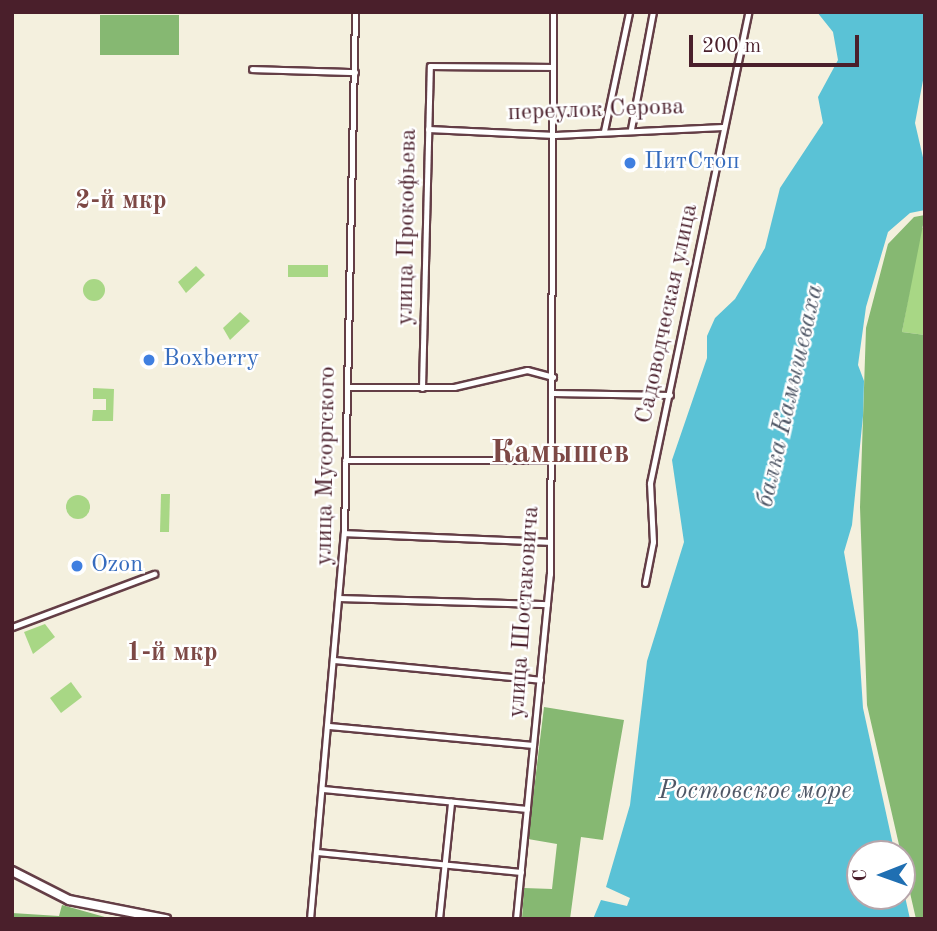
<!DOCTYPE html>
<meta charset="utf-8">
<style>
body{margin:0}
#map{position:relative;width:937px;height:931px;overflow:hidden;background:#f4f0de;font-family:"Old Standard TT",serif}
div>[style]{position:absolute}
.green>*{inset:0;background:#a8d785}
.round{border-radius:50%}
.forest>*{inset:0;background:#86b872}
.water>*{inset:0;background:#5ac2d6}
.roads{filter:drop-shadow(2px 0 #643e46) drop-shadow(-2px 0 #643e46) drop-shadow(0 2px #643e46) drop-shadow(0 -2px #643e46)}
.minor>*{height:5px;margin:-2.5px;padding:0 2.5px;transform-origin:2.5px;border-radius:2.5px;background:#fff}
.secondary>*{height:8px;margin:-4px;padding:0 4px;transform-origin:4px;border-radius:4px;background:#fff}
.dots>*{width:19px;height:19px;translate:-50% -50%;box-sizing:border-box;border:4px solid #fff;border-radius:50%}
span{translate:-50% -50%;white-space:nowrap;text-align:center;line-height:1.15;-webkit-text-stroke:5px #fff;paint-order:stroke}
.street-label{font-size:24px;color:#4a1f2b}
.shop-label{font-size:24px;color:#366cbe}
.left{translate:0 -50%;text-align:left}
.neighbourhood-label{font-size:26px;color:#7d4845;font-weight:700}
.water-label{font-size:26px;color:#505867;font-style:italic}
.district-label{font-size:32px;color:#7d4845;font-weight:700}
.frame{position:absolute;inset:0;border:14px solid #4a1f2b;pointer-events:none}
.north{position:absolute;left:846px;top:840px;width:70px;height:70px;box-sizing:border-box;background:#fff;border:2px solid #b7a5aa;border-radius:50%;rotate:269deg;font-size:19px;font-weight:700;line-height:28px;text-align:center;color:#4a1f2b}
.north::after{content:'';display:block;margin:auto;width:24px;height:32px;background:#1f6fb2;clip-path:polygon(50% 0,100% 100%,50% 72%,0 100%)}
.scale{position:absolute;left:689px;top:35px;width:170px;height:32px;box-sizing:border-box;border:4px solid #4a1f2b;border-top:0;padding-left:9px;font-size:21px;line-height:24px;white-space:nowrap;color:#4a1f2b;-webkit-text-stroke:5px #fff;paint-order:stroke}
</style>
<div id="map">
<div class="green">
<div style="clip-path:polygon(921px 227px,925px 229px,925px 335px,902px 332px)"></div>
<div style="clip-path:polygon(328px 265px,328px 277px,288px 277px,288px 265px)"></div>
<div style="clip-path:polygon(196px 266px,205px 275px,186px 293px,178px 282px)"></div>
<div class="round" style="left:83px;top:279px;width:22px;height:22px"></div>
<div style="clip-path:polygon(240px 312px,250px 321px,230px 340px,223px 328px)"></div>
<div style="clip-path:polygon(93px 388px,114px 389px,113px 421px,92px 421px,93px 410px,106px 410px,106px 399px,93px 399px)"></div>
<div style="clip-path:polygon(161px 494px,170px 494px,169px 532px,160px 532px)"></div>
<div class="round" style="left:66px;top:495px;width:24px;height:24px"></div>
<div style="clip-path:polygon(45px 624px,55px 637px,33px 654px,24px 632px)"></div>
<div style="clip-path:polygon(71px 682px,82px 697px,61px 713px,50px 698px)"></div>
</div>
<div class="forest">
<div style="clip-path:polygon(100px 15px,179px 15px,179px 55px,100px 55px)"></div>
<div style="clip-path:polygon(925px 215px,902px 332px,925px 335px,925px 919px,916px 919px,867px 705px,860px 507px,866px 328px,888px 244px,914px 217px)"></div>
<div style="clip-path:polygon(544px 707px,624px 720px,603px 840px,581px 837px,570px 919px,522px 919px,524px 888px,552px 889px,557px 844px,528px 839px)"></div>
<div style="clip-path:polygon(62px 905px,112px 919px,12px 919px,12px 913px,59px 916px)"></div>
</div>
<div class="water">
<div style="clip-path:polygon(817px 12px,925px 12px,924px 75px,915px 123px,925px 166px,925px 210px,910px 213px,888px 232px,866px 307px,858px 365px,864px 381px,863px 416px,852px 525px,844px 552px,858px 631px,863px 708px,895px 854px,860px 854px,860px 896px,902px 896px,902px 883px,910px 919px,593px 919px,601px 900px,627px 906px,630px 898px,606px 887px,630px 805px,647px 661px,684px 542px,672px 460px,707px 358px,707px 336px,715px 318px,735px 299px,765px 248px,780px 188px,823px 123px,818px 97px,838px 60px,833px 32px)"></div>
</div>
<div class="roads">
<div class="minor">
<div style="left:252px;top:69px;width:103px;rotate:1.7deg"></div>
<div style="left:428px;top:129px;width:127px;rotate:2.7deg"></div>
<div style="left:555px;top:135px;width:168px;rotate:-2.7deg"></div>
<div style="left:631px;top:129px;width:119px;rotate:-79.4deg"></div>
<div style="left:604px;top:131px;width:122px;rotate:-78.1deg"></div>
<div style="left:347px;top:387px;width:107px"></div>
<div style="left:454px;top:387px;width:75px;rotate:-13.1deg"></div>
<div style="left:527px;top:370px;width:27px;rotate:15deg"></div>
<div style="left:422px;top:388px;width:322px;rotate:-88.6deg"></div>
<div style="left:430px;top:66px;width:123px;rotate:0.5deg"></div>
<div style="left:553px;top:393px;width:117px;rotate:1deg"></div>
<div style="left:345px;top:460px;width:206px"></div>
<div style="left:344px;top:533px;width:206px;rotate:2.5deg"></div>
<div style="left:645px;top:583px;width:42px;rotate:-79deg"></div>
<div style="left:653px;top:542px;width:59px;rotate:-92.9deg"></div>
<div style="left:650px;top:483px;width:481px;rotate:-78.2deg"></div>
<div style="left:341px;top:598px;width:206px;rotate:1.7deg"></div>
<div style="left:12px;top:627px;width:152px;rotate:-20.5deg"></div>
<div style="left:334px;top:660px;width:207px;rotate:5.5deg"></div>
<div style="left:329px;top:726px;width:205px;rotate:5.3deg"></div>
<div style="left:323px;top:789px;width:205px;rotate:5.6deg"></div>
<div style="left:317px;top:852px;width:205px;rotate:5.6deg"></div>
<div style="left:310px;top:919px;width:387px;rotate:-85deg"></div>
<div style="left:344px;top:533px;width:521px;rotate:-88.79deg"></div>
<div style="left:439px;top:919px;width:118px;rotate:-84.1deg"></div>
<div style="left:516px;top:919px;width:347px;rotate:-84.4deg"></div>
<div style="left:550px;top:574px;width:562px;rotate:-89.69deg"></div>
</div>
<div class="secondary">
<div style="left:12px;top:871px;width:64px;rotate:27deg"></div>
<div style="left:69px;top:900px;width:99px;rotate:11.1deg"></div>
</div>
</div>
<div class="dots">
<div style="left:630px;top:163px;background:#3f7fe0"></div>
<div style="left:149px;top:360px;background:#3f7fe0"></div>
<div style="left:77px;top:566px;background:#3f7fe0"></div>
</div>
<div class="street-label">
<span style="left:596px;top:111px;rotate:-2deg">переулок Серова</span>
<span style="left:408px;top:227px;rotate:-89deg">улица Прокофьева</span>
<span style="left:668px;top:314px;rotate:-78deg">Садоводческая улица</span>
<span style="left:327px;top:466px;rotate:-89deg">улица Мусоргского</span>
<span style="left:525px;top:612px;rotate:-86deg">улица Шостаковича</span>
</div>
<div class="shop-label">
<span class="left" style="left:644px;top:163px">ПитСтоп</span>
<span class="left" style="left:163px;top:360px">Boxberry</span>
<span class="left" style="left:91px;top:566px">Ozon</span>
</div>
<div class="neighbourhood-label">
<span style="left:121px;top:202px">2-й мкр</span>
<span style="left:172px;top:654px">1-й мкр</span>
</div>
<div class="water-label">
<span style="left:791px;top:396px;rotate:-77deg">балка Камышеваха</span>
<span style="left:755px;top:792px">Ростовское море</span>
</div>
<div class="district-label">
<span style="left:560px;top:454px">Камышев</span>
</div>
<div class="frame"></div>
<div class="north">С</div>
<div class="scale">200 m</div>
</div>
